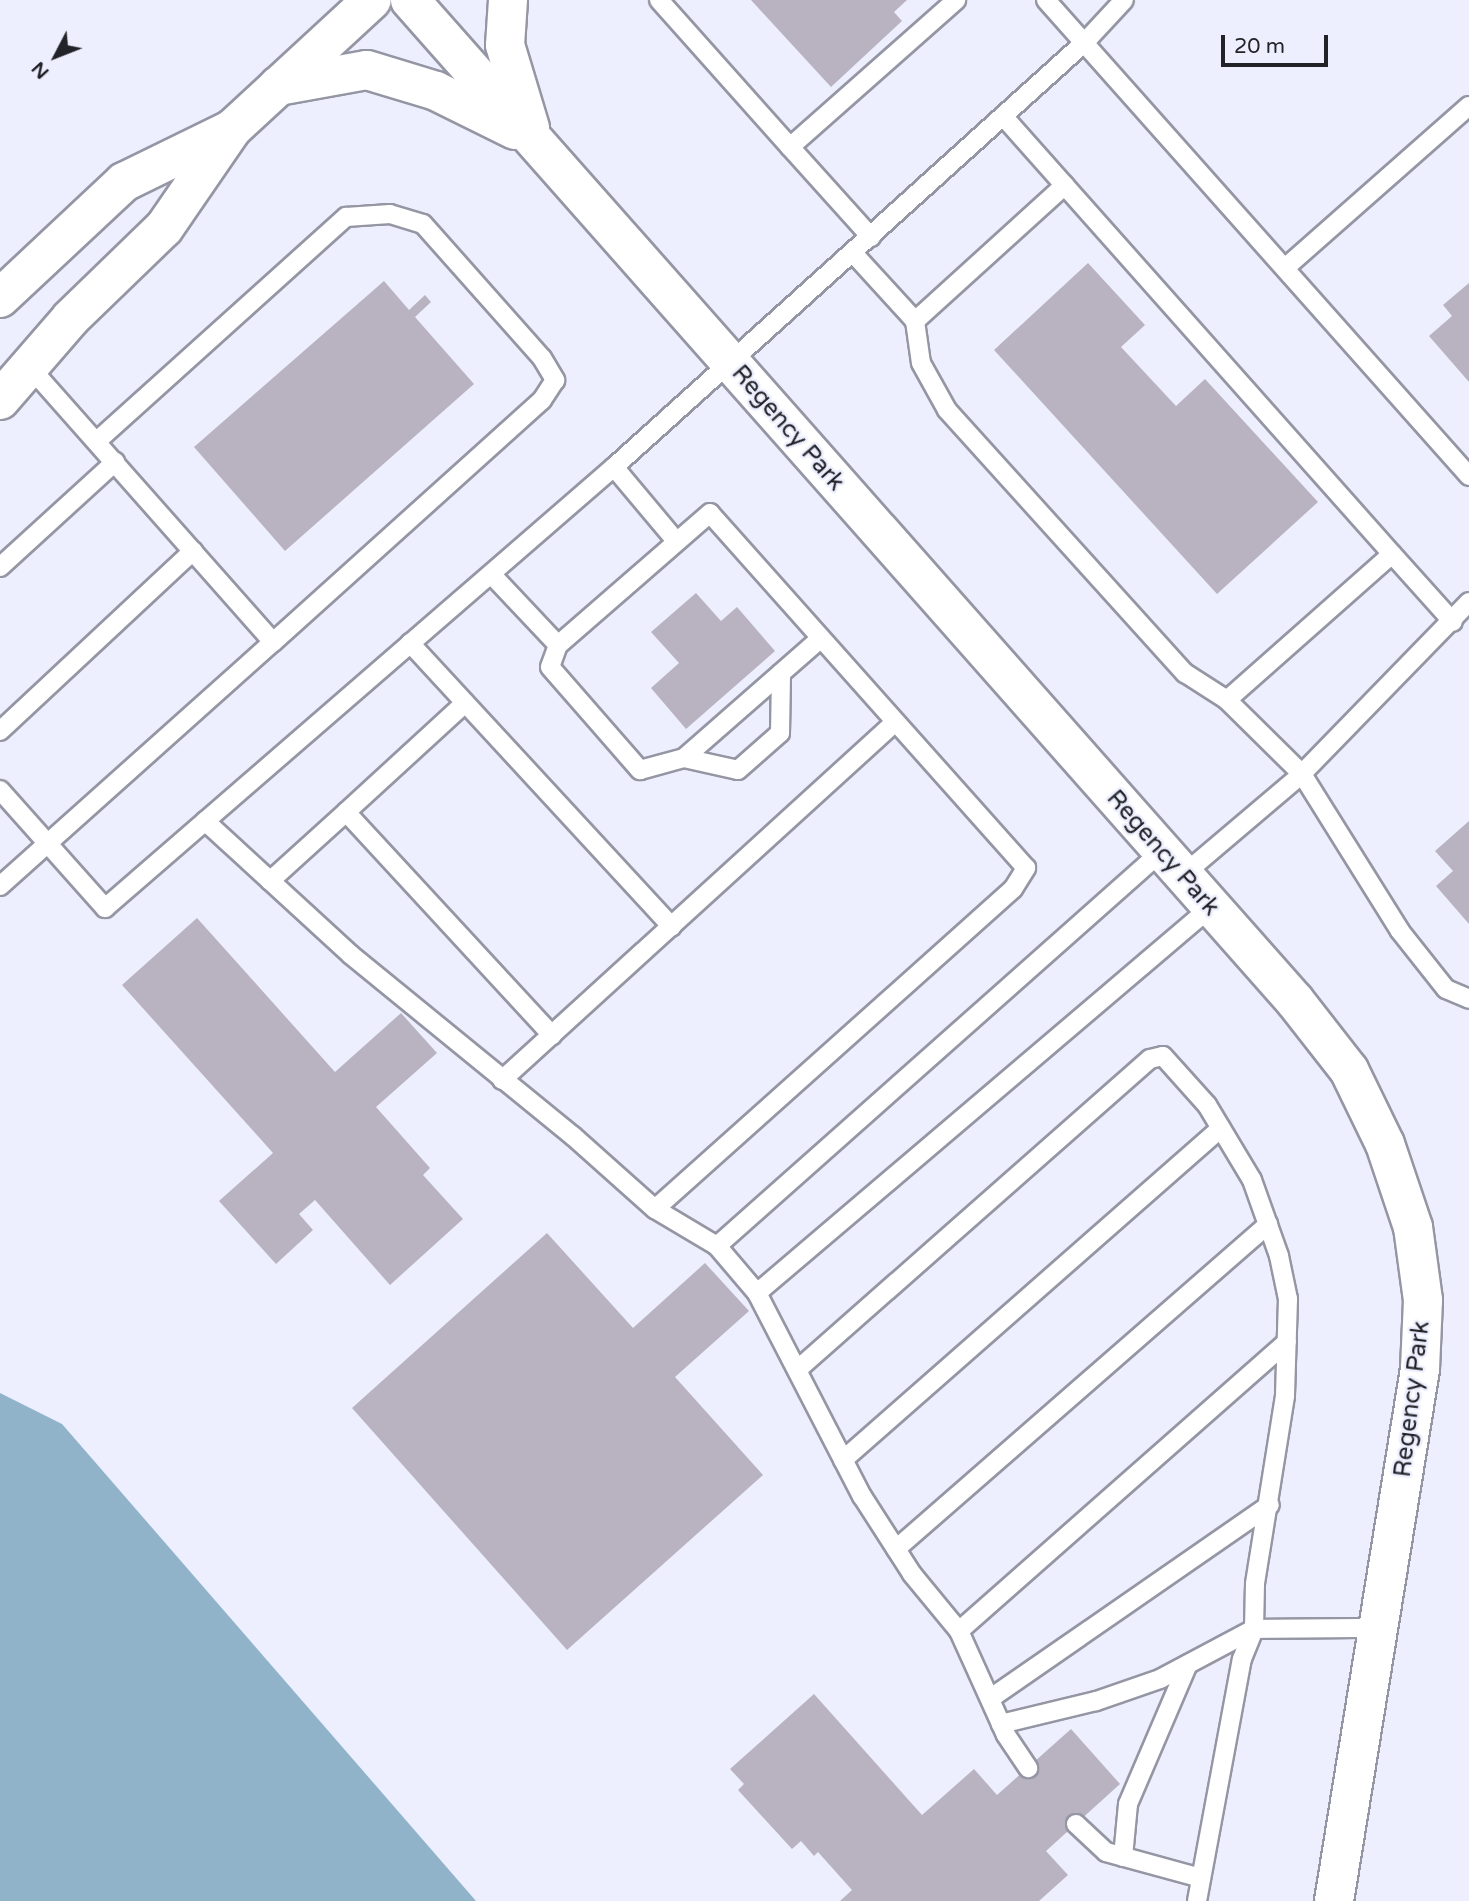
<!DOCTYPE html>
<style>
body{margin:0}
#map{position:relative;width:1469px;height:1901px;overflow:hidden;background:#edeffe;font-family:"Varela Round",sans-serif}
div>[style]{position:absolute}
.water>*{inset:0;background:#90b3ca}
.building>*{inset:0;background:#b9b3c1}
.roads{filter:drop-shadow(2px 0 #9596a4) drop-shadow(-2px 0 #9596a4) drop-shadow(0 2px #9596a4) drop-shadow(0 -2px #9596a4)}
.service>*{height:18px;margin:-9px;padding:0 9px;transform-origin:9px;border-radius:9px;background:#fff}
.tertiary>*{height:38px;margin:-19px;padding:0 19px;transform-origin:19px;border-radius:19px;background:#fff}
span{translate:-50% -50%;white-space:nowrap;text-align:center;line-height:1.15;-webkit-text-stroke:5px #edeffe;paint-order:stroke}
.street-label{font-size:24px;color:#222328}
.north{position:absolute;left:21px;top:21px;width:70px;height:70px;-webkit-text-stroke:5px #edeffe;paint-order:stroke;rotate:228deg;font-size:19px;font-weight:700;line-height:28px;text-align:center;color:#222328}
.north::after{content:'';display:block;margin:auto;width:24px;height:32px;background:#222328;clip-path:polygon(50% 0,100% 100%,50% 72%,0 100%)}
.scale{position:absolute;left:1221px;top:35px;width:107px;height:32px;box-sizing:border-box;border:4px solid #222328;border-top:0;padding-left:9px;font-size:21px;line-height:24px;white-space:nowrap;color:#222328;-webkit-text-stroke:5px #edeffe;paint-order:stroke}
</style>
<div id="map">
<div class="water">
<div style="clip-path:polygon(0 1393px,62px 1424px,476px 1901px,0 1901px)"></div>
</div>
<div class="building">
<div style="clip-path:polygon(751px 0,907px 0,894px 12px,902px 21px,831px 87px)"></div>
<div style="clip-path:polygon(1088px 263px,1145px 325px,1121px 347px,1176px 406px,1205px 379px,1318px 502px,1217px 594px,994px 350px)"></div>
<div style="clip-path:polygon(384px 281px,409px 310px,425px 295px,431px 302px,415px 317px,474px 384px,285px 551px,194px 447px)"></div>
<div style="clip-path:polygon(1469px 283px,1469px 382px,1429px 336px,1452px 316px,1443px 305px)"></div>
<div style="clip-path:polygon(696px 593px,721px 621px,737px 607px,775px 651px,686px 729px,651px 688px,679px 663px,651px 632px)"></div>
<div style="clip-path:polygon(1469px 821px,1469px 924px,1436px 886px,1453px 871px,1435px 851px)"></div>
<div style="clip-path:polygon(197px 918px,335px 1072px,401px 1013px,437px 1053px,376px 1107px,430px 1168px,423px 1175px,463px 1219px,390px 1285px,315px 1200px,299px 1214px,313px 1230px,276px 1264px,219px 1201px,273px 1153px,122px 985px)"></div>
<div style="clip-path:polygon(547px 1233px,633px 1328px,705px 1263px,749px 1311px,675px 1377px,763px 1475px,567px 1650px,352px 1408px)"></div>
<div style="clip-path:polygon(814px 1694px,922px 1815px,974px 1769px,997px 1795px,1071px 1729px,1120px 1784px,1046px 1851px,1068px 1875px,1039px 1901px,840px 1901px,852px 1890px,818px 1852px,814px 1856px,801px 1841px,792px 1849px,738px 1790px,744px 1784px,730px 1769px)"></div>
</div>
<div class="roads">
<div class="service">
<div style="left:659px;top:0;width:197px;rotate:48.3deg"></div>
<div style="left:1046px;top:0;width:637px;rotate:48.37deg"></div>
<div style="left:1003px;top:116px;width:586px;rotate:48.39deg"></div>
<div style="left:871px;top:237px;width:121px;rotate:-132deg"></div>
<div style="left:790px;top:147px;width:222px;rotate:-41.5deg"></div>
<div style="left:853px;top:253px;width:92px;rotate:47.6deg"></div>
<div style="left:915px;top:321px;width:42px;rotate:81.9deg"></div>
<div style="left:921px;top:363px;width:54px;rotate:61deg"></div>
<div style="left:947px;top:410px;width:355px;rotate:47.9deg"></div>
<div style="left:1185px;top:673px;width:50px;rotate:32.7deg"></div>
<div style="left:1227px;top:700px;width:105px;rotate:44.6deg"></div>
<div style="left:1302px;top:774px;width:156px;rotate:139.7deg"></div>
<div style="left:1285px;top:268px;width:245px;rotate:-41.4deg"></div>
<div style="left:915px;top:321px;width:202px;rotate:-42.2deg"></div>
<div style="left:97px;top:441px;width:335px;rotate:-42deg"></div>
<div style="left:346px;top:217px;width:44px;rotate:-3.9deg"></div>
<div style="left:390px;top:214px;width:34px;rotate:17deg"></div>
<div style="left:423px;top:224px;width:179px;rotate:48.4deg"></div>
<div style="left:542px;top:358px;width:26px;rotate:59deg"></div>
<div style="left:555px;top:380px;width:24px;rotate:123deg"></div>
<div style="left:542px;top:400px;width:362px;rotate:138deg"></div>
<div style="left:614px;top:467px;width:97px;rotate:50deg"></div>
<div style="left:0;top:567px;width:156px;rotate:-42.4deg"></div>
<div style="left:492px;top:575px;width:96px;rotate:46.7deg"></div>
<div style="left:1469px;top:602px;width:240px;rotate:134.2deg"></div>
<div style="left:1302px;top:774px;width:185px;rotate:58deg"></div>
<div style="left:1400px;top:931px;width:74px;rotate:51.6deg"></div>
<div style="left:1446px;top:989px;width:25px;rotate:23deg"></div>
<div style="left:410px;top:643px;width:386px;rotate:47.3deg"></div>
<div style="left:1227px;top:700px;width:220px;rotate:-41.5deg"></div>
<div style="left:1392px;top:554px;width:91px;rotate:48.1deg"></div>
<div style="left:465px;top:703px;width:161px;rotate:137.5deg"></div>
<div style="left:346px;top:812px;width:304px;rotate:47.3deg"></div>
<div style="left:0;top:731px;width:264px;rotate:-43deg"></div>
<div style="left:684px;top:758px;width:55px;rotate:12.5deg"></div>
<div style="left:738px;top:770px;width:56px;rotate:-41.4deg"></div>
<div style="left:780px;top:733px;width:60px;rotate:-89deg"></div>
<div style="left:0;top:790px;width:158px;rotate:48.3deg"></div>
<div style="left:105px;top:908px;width:673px;rotate:-40.91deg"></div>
<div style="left:614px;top:467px;width:634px;rotate:-42.06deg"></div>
<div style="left:1085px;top:42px;width:57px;rotate:-47.1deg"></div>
<div style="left:205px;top:821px;width:198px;rotate:42.5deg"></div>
<div style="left:351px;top:955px;width:286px;rotate:39.2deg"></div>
<div style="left:573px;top:1136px;width:110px;rotate:41.7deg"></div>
<div style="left:655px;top:1209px;width:72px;rotate:30.8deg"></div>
<div style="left:717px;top:1246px;width:62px;rotate:49.6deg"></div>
<div style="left:757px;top:1293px;width:229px;rotate:62.7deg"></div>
<div style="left:862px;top:1496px;width:93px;rotate:57.3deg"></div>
<div style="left:912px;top:1574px;width:74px;rotate:50.5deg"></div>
<div style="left:959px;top:1631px;width:114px;rotate:65.7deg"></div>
<div style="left:1006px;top:1735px;width:40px;rotate:56deg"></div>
<div style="left:270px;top:881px;width:103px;rotate:-42.2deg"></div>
<div style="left:0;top:886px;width:366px;rotate:-41.8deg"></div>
<div style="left:273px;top:642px;width:368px;rotate:-131.5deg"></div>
<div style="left:502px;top:1080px;width:530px;rotate:-42.32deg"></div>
<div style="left:655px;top:1209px;width:480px;rotate:-41.8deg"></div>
<div style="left:1013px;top:889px;width:25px;rotate:-58deg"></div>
<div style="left:1026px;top:868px;width:475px;rotate:-131.7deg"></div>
<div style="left:710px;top:513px;width:201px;rotate:139deg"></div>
<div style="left:558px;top:645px;width:23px;rotate:110deg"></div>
<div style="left:550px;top:667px;width:137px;rotate:48.9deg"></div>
<div style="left:640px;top:770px;width:46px;rotate:-15.3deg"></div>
<div style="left:684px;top:758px;width:182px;rotate:-41.2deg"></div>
<div style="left:717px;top:1246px;width:595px;rotate:-41.59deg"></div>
<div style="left:757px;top:1293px;width:596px;rotate:-40.37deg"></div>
<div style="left:797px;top:1370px;width:470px;rotate:-41.4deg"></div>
<div style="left:1150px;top:1059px;width:13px;rotate:-13deg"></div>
<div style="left:1163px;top:1056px;width:66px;rotate:48.1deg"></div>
<div style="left:1207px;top:1105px;width:87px;rotate:59deg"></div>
<div style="left:1252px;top:1180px;width:81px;rotate:70.4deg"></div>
<div style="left:1279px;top:1256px;width:44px;rotate:78.2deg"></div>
<div style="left:1288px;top:1299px;width:97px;rotate:91.8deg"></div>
<div style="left:1285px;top:1396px;width:190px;rotate:99.1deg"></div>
<div style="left:1255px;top:1584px;width:45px;rotate:91.3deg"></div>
<div style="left:1254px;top:1629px;width:106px;rotate:152deg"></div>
<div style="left:1160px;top:1679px;width:68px;rotate:161deg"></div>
<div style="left:1096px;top:1701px;width:98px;rotate:166.4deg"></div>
<div style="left:843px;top:1460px;width:503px;rotate:-41.29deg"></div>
<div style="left:896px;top:1549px;width:494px;rotate:-41.1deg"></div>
<div style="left:959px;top:1631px;width:437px;rotate:-41.4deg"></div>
<div style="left:991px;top:1698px;width:339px;rotate:-34.7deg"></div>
<div style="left:1076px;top:1824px;width:41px;rotate:43deg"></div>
<div style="left:1106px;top:1852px;width:98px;rotate:15.3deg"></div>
<div style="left:1123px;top:1857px;width:53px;rotate:-84.6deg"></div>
<div style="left:1128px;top:1804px;width:152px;rotate:-66.8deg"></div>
<div style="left:1197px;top:1901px;width:246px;rotate:-79.5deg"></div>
<div style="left:1242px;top:1659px;width:32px;rotate:-68deg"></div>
<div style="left:1254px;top:1629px;width:125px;rotate:-0.5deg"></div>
</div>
<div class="tertiary">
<div style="left:410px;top:0;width:1336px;rotate:48.52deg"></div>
<div style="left:1295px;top:1001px;width:88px;rotate:52deg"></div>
<div style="left:1349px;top:1070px;width:82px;rotate:64.1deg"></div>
<div style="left:1385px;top:1144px;width:88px;rotate:71.4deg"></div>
<div style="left:1413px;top:1227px;width:74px;rotate:82.2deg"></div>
<div style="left:1423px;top:1300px;width:69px;rotate:92.5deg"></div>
<div style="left:1420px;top:1369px;width:539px;rotate:99.18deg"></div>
<div style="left:508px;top:0;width:45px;rotate:93.8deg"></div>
<div style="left:505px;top:45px;width:87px;rotate:73.2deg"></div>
<div style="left:278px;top:86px;width:90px;rotate:-10.2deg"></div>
<div style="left:367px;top:70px;width:72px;rotate:16.9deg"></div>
<div style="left:436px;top:91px;width:88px;rotate:26.3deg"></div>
<div style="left:0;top:298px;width:170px;rotate:-43.1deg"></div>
<div style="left:124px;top:182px;width:118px;rotate:-26.1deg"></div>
<div style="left:0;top:400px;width:108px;rotate:-49.1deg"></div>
<div style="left:71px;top:318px;width:129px;rotate:-44.1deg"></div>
<div style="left:164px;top:228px;width:120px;rotate:-55.5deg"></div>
<div style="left:232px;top:129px;width:190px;rotate:-42.7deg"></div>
</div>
</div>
<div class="street-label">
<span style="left:788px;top:428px;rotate:49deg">Regency Park</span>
<span style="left:1163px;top:853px;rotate:49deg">Regency Park</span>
<span style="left:1412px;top:1399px;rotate:-83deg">Regency Park</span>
</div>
<div class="north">N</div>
<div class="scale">20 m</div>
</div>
